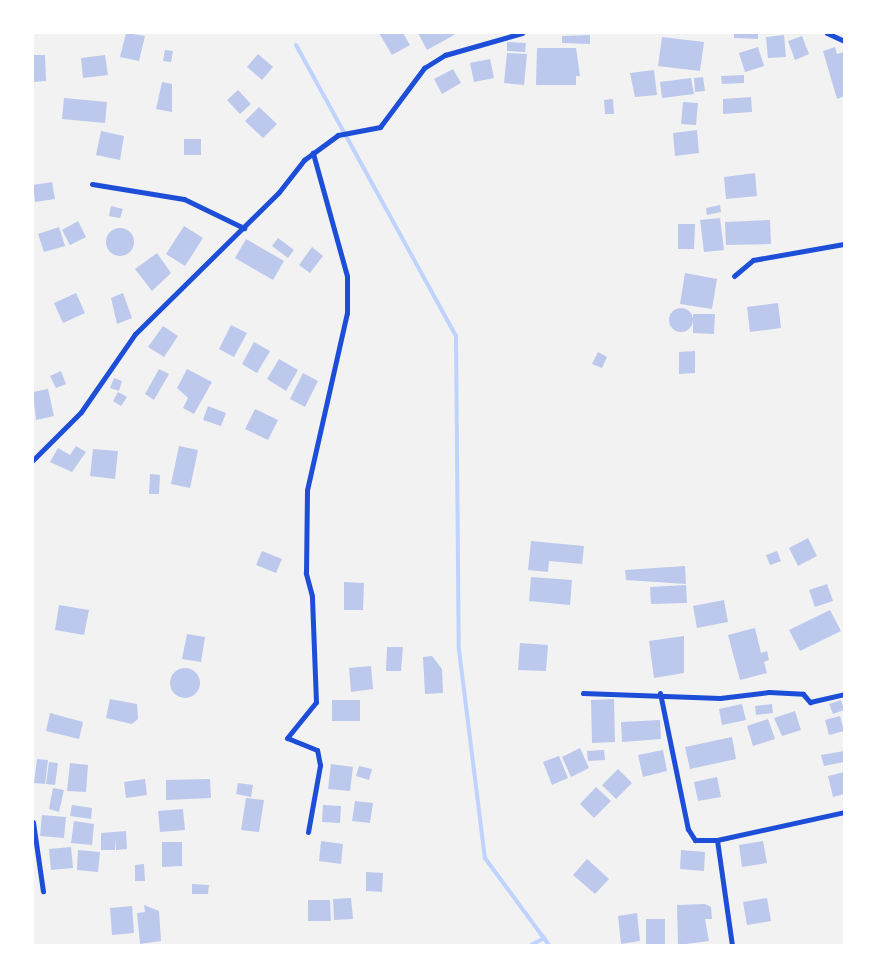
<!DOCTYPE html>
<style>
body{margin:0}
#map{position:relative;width:877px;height:978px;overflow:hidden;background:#f2f2f2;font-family:Signika,sans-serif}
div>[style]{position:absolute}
.stream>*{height:4px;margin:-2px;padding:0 2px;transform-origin:2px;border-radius:2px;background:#bfd3fe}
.building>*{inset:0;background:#bdc9ec}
.round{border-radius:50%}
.minor>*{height:5px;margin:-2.5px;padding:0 2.5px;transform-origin:2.5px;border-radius:2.5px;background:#1d4ed8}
span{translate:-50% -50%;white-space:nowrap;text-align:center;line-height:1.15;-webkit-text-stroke:6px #fff;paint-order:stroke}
.frame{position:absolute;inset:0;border:34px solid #fff;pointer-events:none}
</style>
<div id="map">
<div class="stream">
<div style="left:296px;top:45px;width:332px;rotate:61.2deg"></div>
<div style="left:456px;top:336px;width:314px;rotate:89.5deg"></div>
<div style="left:459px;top:650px;width:210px;rotate:82.9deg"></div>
<div style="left:485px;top:858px;width:108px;rotate:53.7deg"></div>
<div style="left:531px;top:945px;width:15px;rotate:-28deg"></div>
</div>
<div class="building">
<div style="clip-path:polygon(126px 33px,145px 36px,139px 61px,120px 57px)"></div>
<div style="clip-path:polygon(379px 33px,403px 33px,410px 45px,392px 55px)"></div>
<div style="clip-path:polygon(418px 33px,453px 33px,454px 35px,427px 50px)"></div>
<div style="clip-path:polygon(734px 33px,758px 33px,758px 39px,734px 38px)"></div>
<div style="clip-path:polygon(590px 35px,590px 44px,562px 43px,562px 36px)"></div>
<div style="clip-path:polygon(784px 35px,786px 57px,768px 58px,766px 37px)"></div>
<div style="clip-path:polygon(802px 36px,809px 54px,795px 60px,788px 41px)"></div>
<div style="clip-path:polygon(662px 37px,704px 42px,700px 71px,658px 66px)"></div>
<div style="clip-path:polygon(507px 42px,526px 43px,525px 52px,507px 51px)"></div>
<div style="clip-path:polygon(758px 47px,764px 66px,745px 72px,739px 53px)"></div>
<div style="clip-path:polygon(835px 47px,837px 54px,844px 52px,844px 96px,837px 99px,823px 51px)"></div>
<div style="clip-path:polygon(537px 48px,576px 48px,580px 76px,576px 76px,576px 85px,536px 85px)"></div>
<div style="clip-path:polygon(165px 50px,173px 51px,171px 62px,163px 61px)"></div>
<div style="clip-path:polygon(507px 53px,527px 54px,524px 85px,504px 83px)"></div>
<div style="clip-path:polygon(258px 54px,273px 67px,262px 80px,247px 67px)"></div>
<div style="clip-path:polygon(33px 55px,45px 55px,46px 81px,33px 82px)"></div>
<div style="clip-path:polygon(105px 55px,108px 75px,83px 78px,81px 58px)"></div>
<div style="clip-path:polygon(490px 59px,494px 78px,474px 82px,470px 63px)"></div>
<div style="clip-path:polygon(453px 69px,461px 83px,442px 94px,434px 79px)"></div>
<div style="clip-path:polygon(654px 70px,657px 95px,635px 97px,630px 73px)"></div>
<div style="clip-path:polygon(744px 75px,744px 83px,722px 84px,721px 76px)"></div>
<div style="clip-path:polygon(703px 77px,705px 91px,695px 92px,694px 78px)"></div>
<div style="clip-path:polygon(691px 78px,694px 94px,662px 98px,660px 82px)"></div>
<div style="clip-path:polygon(162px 82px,172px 84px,172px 112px,156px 109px)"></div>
<div style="clip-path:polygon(238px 90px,251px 104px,240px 114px,227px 100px)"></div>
<div style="clip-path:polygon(751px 97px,752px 112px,723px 114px,723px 99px)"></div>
<div style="clip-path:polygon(64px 98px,107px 102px,105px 123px,62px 119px)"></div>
<div style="clip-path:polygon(613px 99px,614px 114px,605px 114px,604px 100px)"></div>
<div style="clip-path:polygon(683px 102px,698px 103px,696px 125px,681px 124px)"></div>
<div style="clip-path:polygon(259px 107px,277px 124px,263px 138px,245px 121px)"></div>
<div style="clip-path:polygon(697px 130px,699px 153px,675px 156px,673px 133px)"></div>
<div style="clip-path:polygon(101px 131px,124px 136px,120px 160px,96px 155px)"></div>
<div style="clip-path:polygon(184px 139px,201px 139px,201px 155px,184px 155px)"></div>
<div style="clip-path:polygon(755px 173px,757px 196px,726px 199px,724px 177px)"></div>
<div style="clip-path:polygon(52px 182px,55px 199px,35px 202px,33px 185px)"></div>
<div style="clip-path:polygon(720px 205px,721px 212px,707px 215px,706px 208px)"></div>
<div style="clip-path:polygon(111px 206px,123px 209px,120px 218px,109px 216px)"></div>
<div style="clip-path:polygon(720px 218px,724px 250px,704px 252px,700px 220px)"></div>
<div style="clip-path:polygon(770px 220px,771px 244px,726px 245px,725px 222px)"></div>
<div style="clip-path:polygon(78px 221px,86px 237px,70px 245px,62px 230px)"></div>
<div style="clip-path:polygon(678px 224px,695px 224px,694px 249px,678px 249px)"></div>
<div style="clip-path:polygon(184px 226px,203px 238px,185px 266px,166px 254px)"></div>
<div style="clip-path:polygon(59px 227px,65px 246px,44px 252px,38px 234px)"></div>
<div class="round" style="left:106px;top:228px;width:28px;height:28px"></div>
<div style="clip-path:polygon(278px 238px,294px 250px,288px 258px,272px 246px)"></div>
<div style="clip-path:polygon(246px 239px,284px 261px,273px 280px,235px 258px)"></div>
<div style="clip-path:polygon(312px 247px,323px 256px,310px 273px,299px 265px)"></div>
<div style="clip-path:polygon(157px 253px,171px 273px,152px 291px,135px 269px)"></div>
<div style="clip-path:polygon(685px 273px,717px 279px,712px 309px,680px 304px)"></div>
<div style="clip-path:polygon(76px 293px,85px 313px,63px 323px,54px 303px)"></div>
<div style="clip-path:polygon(123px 293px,132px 318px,117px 324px,111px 298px)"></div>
<div style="clip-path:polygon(778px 303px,781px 328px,750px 332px,747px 307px)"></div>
<div class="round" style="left:669px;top:308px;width:24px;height:24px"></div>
<div style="clip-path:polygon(693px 314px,715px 314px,714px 334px,693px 333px)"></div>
<div style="clip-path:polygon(231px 325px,247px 333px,234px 357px,219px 349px)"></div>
<div style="clip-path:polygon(163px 326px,178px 336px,164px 357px,148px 347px)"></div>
<div style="clip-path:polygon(254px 342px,270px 351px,257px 373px,242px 364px)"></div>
<div style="clip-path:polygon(695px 351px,695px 373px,679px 374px,679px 352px)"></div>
<div style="clip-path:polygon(598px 352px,607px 357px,602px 368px,592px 364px)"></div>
<div style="clip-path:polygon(279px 359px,298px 370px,286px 391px,267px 379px)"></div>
<div style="clip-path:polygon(159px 369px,169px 374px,154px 400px,145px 394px)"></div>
<div style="clip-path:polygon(187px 369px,212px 382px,194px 414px,183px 408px,188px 398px,177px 388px)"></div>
<div style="clip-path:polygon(61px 371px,66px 384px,56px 388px,50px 376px)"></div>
<div style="clip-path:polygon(303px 373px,318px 381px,305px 407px,290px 399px)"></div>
<div style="clip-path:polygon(114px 378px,122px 381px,119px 391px,110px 388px)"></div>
<div style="clip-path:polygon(48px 389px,54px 416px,36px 420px,33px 392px)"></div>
<div style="clip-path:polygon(118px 392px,127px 397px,121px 406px,113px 401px)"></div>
<div style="clip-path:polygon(208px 406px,226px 413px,221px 426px,203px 420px)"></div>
<div style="clip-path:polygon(255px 409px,278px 420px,268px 440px,245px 429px)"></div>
<div style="clip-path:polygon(76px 446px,86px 452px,72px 472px,50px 462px,58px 448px,70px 455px)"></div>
<div style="clip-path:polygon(179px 446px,198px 450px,190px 488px,171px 484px)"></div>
<div style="clip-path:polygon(93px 449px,118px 451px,115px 479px,90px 476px)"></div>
<div style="clip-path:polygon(150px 474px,160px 475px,159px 494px,149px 494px)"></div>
<div style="clip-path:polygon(808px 538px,817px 556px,798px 566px,789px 548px)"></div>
<div style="clip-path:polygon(531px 541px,584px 546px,582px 564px,549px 561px,548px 572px,528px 570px)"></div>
<div style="clip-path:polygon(262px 551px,282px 559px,276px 573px,256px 565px)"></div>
<div style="clip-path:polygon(777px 551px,781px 561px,770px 565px,766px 555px)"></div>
<div style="clip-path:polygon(685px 566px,686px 584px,626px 580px,625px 570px)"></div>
<div style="clip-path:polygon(531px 577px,572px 580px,570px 605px,529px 601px)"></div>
<div style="clip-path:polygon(344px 582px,364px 583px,363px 610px,344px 610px)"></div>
<div style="clip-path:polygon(827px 584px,833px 601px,815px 607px,809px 590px)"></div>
<div style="clip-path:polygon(686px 585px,687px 603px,651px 604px,650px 587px)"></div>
<div style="clip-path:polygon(724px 600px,728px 622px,697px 628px,693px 606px)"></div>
<div style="clip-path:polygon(59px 605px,89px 610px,84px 635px,55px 630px)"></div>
<div style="clip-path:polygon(830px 610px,841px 631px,800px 651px,789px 630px)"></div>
<div style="clip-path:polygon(755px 628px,761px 653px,767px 651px,769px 660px,764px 662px,767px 673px,740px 680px,728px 635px)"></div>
<div style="clip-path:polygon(187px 634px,205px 637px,201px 662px,182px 659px)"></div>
<div style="clip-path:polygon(684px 636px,684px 673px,654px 678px,649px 641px)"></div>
<div style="clip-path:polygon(520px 643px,548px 645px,546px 671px,518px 670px)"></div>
<div style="clip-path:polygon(387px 647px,403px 647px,401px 671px,386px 671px)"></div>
<div style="clip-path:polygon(432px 656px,442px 669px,443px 693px,425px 694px,423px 657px)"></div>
<div style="clip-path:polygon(371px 666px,373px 689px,351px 692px,349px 668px)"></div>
<div class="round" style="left:170px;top:668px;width:30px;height:30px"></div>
<div style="clip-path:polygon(110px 699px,137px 704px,138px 719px,132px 724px,106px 718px)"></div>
<div style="clip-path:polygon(614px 699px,615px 742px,592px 743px,591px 700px)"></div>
<div style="clip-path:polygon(332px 700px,360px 700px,360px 721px,332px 721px)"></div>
<div style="clip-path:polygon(841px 700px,844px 710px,833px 714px,829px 704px)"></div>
<div style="clip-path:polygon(742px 704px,746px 720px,722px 725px,719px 709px)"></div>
<div style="clip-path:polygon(772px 704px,773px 713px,756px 715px,755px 706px)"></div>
<div style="clip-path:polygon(795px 711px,801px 730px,782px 736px,774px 718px)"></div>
<div style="clip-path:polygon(50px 713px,83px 722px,79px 739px,46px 731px)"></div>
<div style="clip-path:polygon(840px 716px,844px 731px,829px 735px,825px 720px)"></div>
<div style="clip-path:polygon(768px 719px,775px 739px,753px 746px,747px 726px)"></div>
<div style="clip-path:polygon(660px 720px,661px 739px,622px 742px,621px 722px)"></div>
<div style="clip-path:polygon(732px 737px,736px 759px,690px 769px,685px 747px)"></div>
<div style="clip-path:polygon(580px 748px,589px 768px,571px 777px,562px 757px)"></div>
<div style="clip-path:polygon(604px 750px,605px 760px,588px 761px,587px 751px)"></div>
<div style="clip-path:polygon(663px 750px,667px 771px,643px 777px,638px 755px)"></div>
<div style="clip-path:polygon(844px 751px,844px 762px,824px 766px,821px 755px)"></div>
<div style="clip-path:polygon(559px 756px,568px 778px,552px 785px,543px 762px)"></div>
<div style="clip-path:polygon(37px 759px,48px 760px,45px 784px,34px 783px)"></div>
<div style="clip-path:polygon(49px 762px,58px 763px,55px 785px,46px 784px)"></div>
<div style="clip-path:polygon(70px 763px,88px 765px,86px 792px,67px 791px)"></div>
<div style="clip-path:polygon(331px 764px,353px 767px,350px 791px,328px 789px)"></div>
<div style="clip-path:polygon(359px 766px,372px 769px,369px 780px,356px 776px)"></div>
<div style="clip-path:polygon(618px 769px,632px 783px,616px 799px,602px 785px)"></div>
<div style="clip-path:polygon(844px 772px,844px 794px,833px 797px,828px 776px)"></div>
<div style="clip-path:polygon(717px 777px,721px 797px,698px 801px,694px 782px)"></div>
<div style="clip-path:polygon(145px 779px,147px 795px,126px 798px,124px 782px)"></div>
<div style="clip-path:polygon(210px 779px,211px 798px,166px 800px,166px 780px)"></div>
<div style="clip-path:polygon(238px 783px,253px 785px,251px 797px,236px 794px)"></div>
<div style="clip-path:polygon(596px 787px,611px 801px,594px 818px,580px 804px)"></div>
<div style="clip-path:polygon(53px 788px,64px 790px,59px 812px,49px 809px)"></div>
<div style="clip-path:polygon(246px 798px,264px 800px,259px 832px,241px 830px)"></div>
<div style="clip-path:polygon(355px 801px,373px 803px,370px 823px,352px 821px)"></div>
<div style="clip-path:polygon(72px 805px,92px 808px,91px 819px,70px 816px)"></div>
<div style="clip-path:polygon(323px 805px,341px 806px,340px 823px,322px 822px)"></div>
<div style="clip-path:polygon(183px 809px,185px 830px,160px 832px,158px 811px)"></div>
<div style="clip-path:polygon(42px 815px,66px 817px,64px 838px,40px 836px)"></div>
<div style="clip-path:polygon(74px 821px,94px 824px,92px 845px,71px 843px)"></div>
<div style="clip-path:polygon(126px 831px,127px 849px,116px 850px,115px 838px,115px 850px,101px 850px,101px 833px)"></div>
<div style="clip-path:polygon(321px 841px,343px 844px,341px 864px,319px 861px)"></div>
<div style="clip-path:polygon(763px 841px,767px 863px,742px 867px,739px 845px)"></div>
<div style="clip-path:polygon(162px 842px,182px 842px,182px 866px,162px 867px)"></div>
<div style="clip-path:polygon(71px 847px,73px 868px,51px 870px,49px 849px)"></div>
<div style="clip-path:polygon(78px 850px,100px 852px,98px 872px,77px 870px)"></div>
<div style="clip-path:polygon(681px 850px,705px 852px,704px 871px,680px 869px)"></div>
<div style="clip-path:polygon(587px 859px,609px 879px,595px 894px,573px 875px)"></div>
<div style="clip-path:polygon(144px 864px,145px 881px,135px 881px,135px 865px)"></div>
<div style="clip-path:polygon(366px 872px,383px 873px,382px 892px,366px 891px)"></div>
<div style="clip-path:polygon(192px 884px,209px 885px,208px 894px,192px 894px)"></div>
<div style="clip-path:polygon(351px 898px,353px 919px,334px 920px,333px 899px)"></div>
<div style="clip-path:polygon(767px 898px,771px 921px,747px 925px,743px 902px)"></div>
<div style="clip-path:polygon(308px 900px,330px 900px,331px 921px,308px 921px)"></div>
<div style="clip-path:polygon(705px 904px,711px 907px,712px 919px,705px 919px,709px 941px,678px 945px,677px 905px)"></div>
<div style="clip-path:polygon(144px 905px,159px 911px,161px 941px,140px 944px,137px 913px,145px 912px)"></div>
<div style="clip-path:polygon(132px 906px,134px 933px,112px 935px,110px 908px)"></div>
<div style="clip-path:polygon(637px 913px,640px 941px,621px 944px,618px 916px)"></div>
<div style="clip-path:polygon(646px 919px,665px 919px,665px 945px,646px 945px)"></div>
</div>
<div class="minor">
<div style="left:827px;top:33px;width:19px;rotate:25deg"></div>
<div style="left:92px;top:184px;width:93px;rotate:9.3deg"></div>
<div style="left:184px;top:199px;width:67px;rotate:25.8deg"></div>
<div style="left:734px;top:276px;width:25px;rotate:-40deg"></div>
<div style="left:753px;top:260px;width:92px;rotate:-10deg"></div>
<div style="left:33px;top:460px;width:68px;rotate:-45deg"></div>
<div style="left:81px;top:412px;width:95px;rotate:-55.3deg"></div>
<div style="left:135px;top:334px;width:202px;rotate:-44.6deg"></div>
<div style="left:279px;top:192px;width:41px;rotate:-52deg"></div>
<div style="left:304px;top:160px;width:42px;rotate:-36.3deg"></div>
<div style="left:338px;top:135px;width:43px;rotate:-10.8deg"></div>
<div style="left:380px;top:127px;width:74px;rotate:-53.3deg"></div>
<div style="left:424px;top:68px;width:25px;rotate:-32deg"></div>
<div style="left:445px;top:55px;width:80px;rotate:-15.9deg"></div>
<div style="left:583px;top:693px;width:137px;rotate:2.1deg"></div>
<div style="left:720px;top:698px;width:49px;rotate:-7deg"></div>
<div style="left:769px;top:692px;width:34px;rotate:3deg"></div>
<div style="left:803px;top:694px;width:11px;rotate:49deg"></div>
<div style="left:810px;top:702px;width:35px;rotate:-13deg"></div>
<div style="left:660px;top:693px;width:139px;rotate:78.4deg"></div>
<div style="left:688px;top:829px;width:13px;rotate:58deg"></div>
<div style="left:695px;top:840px;width:22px"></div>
<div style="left:717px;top:840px;width:130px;rotate:-12.4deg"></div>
<div style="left:33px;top:822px;width:70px;rotate:81.8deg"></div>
<div style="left:308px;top:832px;width:68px;rotate:-79.8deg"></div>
<div style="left:320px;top:765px;width:15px;rotate:-101deg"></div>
<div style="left:317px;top:750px;width:32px;rotate:-158deg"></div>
<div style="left:287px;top:738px;width:46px;rotate:-51.1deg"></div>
<div style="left:316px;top:702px;width:106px;rotate:-92.2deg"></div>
<div style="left:312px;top:596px;width:24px;rotate:-105deg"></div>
<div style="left:306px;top:573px;width:83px;rotate:-89.3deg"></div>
<div style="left:307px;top:490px;width:181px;rotate:-77.3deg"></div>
<div style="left:347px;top:313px;width:37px;rotate:-90deg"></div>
<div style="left:347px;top:276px;width:128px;rotate:-105.5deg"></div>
<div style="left:717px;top:840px;width:106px;rotate:81.9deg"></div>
</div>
<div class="frame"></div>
</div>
